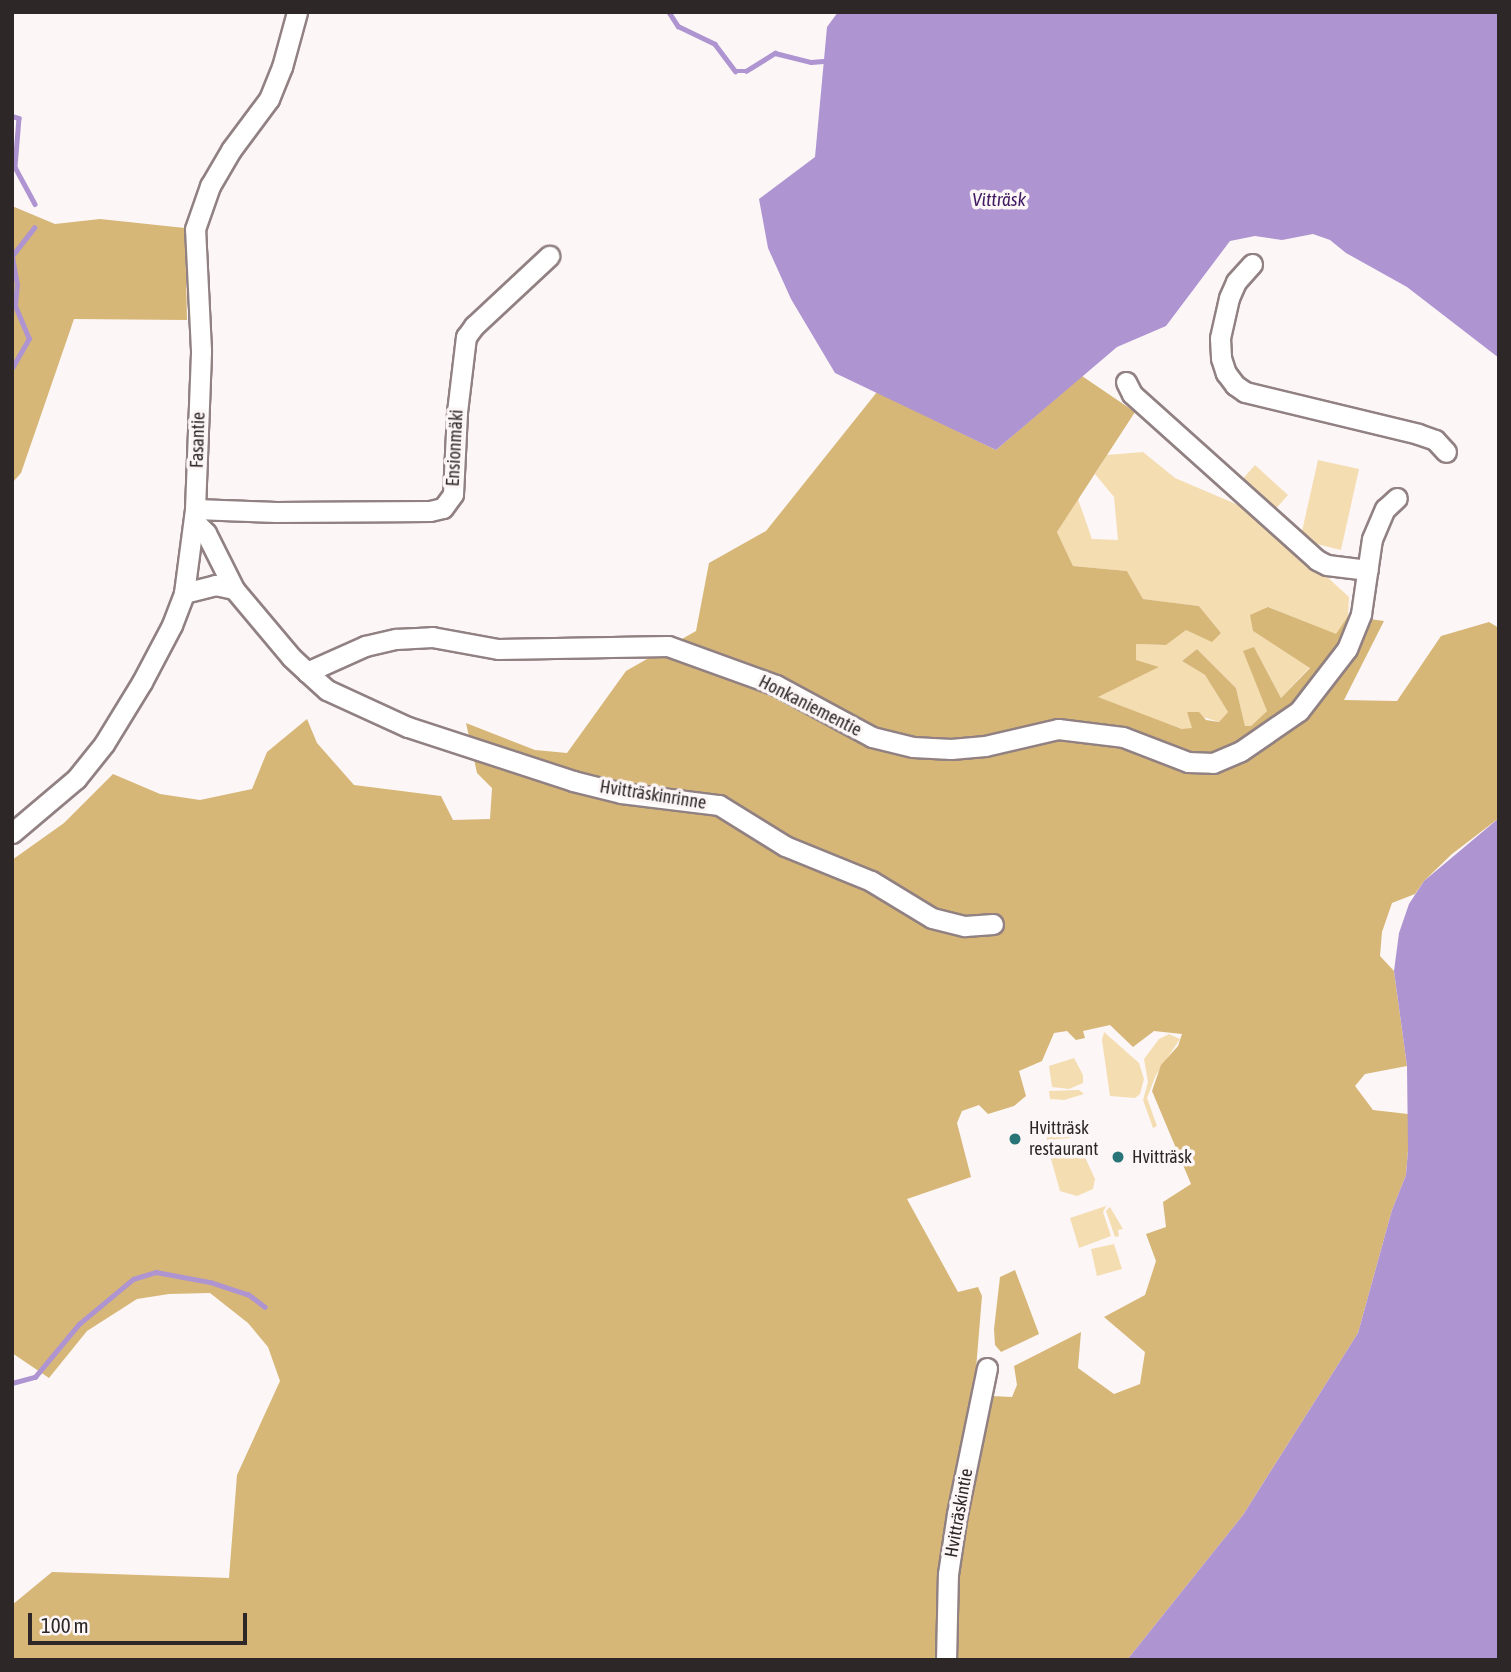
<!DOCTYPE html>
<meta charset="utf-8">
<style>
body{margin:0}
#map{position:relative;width:1511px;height:1672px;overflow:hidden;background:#fdf6f7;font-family:"Asap Condensed",sans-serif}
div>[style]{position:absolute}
.green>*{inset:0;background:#f4ddb1}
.forest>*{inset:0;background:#d7b777}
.water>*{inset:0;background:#ae94d0}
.stream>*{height:4.5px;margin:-2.25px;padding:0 2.25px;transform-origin:2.25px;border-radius:2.25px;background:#ae94d0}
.roads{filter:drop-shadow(2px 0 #918182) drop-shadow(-2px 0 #918182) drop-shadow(0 2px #918182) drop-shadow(0 -2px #918182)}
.minor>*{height:19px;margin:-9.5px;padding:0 9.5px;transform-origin:9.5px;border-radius:9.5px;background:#fff}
.dots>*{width:19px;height:19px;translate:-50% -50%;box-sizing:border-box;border:4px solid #fdf6f7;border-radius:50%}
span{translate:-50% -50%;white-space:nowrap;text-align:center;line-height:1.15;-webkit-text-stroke:7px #fdf6f7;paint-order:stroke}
.street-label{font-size:18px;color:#2d2727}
.poi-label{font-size:18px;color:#2d2727}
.left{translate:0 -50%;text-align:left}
.water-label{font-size:19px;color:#401b62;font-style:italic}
.frame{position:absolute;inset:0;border:14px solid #2d2727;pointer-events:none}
.scale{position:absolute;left:28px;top:1613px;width:219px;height:32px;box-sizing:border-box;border:4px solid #2d2727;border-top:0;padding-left:9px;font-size:21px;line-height:24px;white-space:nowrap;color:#2d2727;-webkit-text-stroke:5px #fdf6f7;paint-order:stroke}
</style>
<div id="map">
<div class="green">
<div style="clip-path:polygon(1143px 452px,1175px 478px,1257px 513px,1349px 597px,1348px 616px,1336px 635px,1269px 607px,1253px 631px,1310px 667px,1281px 698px,1254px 647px,1267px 711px,1251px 726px,1245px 726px,1236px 688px,1197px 649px,1182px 661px,1205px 675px,1228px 712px,1219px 722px,1187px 712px,1193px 729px,1182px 729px,1097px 697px,1158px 667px,1135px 660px,1136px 644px,1166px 645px,1186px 629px,1212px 641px,1221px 633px,1199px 606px,1143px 599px,1127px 571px,1073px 566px,1057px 532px,1078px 499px,1092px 539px,1118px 540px,1114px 497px,1095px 474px,1107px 455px)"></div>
<div style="clip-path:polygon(1318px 460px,1359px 469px,1341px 550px,1300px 540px)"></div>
<div style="clip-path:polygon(1255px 465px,1288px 495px,1273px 512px,1240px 482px)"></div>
<div style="clip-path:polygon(1104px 1032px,1139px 1063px,1144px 1079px,1140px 1094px,1135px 1098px,1110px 1096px,1102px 1040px)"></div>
<div style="clip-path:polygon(1169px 1034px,1180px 1039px,1156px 1075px,1147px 1098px,1157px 1126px,1153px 1128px,1143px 1100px,1148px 1082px,1144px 1059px,1159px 1039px)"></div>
<div style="clip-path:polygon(1074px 1058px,1083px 1075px,1083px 1083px,1069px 1089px,1052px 1087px,1049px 1066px)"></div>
<div style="clip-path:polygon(1079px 1090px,1084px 1094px,1064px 1100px,1050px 1099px,1049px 1091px)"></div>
<div style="clip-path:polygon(1051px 1120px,1057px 1124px,1071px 1138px,1047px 1140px,1046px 1126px)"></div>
<div style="clip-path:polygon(1074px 1143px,1084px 1155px,1095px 1179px,1093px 1189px,1077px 1196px,1060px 1191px,1048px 1148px)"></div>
<div style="clip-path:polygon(1106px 1206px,1103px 1212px,1111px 1236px,1079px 1248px,1070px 1218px)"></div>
<div style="clip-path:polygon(1110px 1207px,1123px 1229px,1118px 1230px,1119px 1236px,1115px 1237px,1106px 1211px)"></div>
<div style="clip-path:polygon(1114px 1244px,1122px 1269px,1097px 1276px,1091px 1249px)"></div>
</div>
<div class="forest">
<div style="clip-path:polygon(12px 206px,55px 224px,100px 219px,185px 228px,187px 320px,74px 319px,21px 473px,12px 483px)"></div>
<div style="clip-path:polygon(evenodd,1082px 376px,1135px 412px,1057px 532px,1073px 566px,1127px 571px,1143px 599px,1199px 606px,1221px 633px,1212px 642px,1186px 630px,1166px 645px,1136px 644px,1136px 660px,1159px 667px,1098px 697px,1182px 729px,1192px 728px,1187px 712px,1199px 712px,1206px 720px,1219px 722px,1228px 712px,1205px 675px,1182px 661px,1197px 649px,1236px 688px,1245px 726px,1251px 726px,1267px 711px,1243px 651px,1254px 647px,1281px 698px,1310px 668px,1253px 631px,1250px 615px,1268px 607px,1336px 634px,1348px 616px,1384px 621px,1344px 700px,1397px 701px,1441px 636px,1489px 622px,1499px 628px,1499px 818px,1452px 854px,1424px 881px,1415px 894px,1392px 903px,1382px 932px,1380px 956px,1394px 971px,1407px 1066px,1365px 1074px,1355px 1086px,1373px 1110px,1408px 1114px,1408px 1150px,1406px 1175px,1392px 1210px,1358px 1333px,1243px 1515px,1127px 1660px,12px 1660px,12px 1605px,52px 1572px,229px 1578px,237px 1475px,280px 1381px,268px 1347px,248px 1323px,210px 1293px,169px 1294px,137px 1299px,87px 1331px,49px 1378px,12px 1353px,12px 860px,64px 823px,113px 774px,160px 794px,200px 800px,252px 789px,267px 752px,307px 719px,317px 743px,354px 785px,441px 796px,453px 820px,490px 819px,492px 788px,477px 773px,466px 723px,535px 750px,567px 753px,626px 671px,696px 631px,709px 563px,766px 531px,877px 392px,996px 450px,1082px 376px,1110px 1025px,1133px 1047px,1154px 1031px,1182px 1034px,1178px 1046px,1161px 1065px,1152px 1091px,1191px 1184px,1163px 1202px,1166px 1227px,1146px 1234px,1156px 1261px,1145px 1295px,1104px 1317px,1145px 1352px,1140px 1384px,1114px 1394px,1078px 1368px,1081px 1332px,1014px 1366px,1017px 1385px,1012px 1397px,991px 1396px,976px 1369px,982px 1296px,978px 1287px,958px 1292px,907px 1199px,971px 1177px,957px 1123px,962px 1111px,979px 1105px,988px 1114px,1014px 1106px,1026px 1096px,1019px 1071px,1042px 1061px,1054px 1033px,1067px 1031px,1076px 1040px,1085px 1038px,1083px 1031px,1110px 1025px)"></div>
<div style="clip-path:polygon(1015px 1270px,1039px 1334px,1001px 1352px,995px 1345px,994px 1329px,1000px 1277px)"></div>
</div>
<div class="water">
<div style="clip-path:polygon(838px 12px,1499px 12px,1499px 358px,1407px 287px,1346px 253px,1330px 240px,1313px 234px,1282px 240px,1255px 236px,1230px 241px,1166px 326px,1117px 347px,996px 450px,835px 373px,791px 299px,768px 248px,759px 199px,815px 157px,827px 27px)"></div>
<div style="clip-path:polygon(1499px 818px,1499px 1660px,1127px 1660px,1243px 1515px,1358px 1333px,1392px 1210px,1406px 1175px,1408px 1150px,1407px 1066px,1394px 971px,1399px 933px,1409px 904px,1424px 881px)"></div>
</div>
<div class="stream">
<div style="left:669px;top:12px;width:17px;rotate:57deg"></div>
<div style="left:678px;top:26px;width:41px;rotate:25.9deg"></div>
<div style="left:715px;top:44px;width:34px;rotate:53deg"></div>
<div style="left:735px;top:71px;width:11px"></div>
<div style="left:746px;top:71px;width:34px;rotate:-32deg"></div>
<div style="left:775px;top:53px;width:37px;rotate:14deg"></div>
<div style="left:811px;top:62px;width:12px;rotate:-5deg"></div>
<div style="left:12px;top:116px;width:7px;rotate:16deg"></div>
<div style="left:19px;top:118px;width:49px;rotate:94.7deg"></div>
<div style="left:15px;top:167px;width:42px;rotate:61.6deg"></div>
<div style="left:12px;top:368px;width:34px;rotate:-60deg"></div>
<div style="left:29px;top:339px;width:36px;rotate:-113deg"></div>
<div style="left:15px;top:306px;width:21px;rotate:-85deg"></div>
<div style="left:17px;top:285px;width:29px;rotate:-100deg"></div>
<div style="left:12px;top:256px;width:36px;rotate:-52deg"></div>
<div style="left:12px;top:1383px;width:24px;rotate:-15deg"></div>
<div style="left:35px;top:1377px;width:69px;rotate:-50.3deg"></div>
<div style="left:79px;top:1324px;width:70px;rotate:-39.8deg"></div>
<div style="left:133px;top:1279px;width:24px;rotate:-17deg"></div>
<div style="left:156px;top:1272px;width:55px;rotate:10.5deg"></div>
<div style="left:210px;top:1282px;width:40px;rotate:18deg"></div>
<div style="left:248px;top:1294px;width:21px;rotate:37deg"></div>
</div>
<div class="roads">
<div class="minor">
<div style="left:1252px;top:264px;width:24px;rotate:132deg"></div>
<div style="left:1236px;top:282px;width:17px;rotate:114deg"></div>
<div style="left:1229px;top:298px;width:41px;rotate:102.7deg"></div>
<div style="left:1220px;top:338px;width:20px;rotate:87deg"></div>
<div style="left:1221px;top:358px;width:16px;rotate:72deg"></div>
<div style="left:1226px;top:373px;width:15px;rotate:53deg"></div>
<div style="left:1235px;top:385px;width:12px;rotate:35deg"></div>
<div style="left:1245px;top:392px;width:178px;rotate:13.6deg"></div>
<div style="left:1418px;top:434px;width:18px;rotate:19deg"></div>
<div style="left:1435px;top:440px;width:16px;rotate:47deg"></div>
<div style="left:1126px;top:382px;width:13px;rotate:63deg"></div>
<div style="left:1132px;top:394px;width:249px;rotate:41.9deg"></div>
<div style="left:1317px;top:560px;width:11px;rotate:27deg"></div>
<div style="left:1327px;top:565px;width:41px;rotate:7deg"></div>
<div style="left:195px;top:509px;width:81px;rotate:2.1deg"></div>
<div style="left:276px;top:512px;width:154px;rotate:-0.4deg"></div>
<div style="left:430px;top:511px;width:13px;rotate:-13deg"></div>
<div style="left:443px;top:508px;width:17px;rotate:-54deg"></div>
<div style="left:453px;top:494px;width:82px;rotate:-87.2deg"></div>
<div style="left:457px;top:412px;width:76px;rotate:-83.2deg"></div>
<div style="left:466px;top:337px;width:14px;rotate:-54deg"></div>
<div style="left:474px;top:326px;width:103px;rotate:-43deg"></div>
<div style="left:194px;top:521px;width:17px;rotate:45deg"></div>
<div style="left:206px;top:533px;width:63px;rotate:63.4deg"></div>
<div style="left:234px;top:589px;width:89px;rotate:50deg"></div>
<div style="left:291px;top:657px;width:22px;rotate:43deg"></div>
<div style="left:307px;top:672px;width:64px;rotate:-24.1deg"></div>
<div style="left:365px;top:646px;width:32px;rotate:-13deg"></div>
<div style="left:396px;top:639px;width:36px;rotate:-3deg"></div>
<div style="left:432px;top:637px;width:67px;rotate:10.3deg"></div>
<div style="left:498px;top:649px;width:170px;rotate:-1deg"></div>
<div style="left:668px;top:646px;width:115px;rotate:19.9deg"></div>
<div style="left:776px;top:685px;width:109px;rotate:28.4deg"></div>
<div style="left:872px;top:737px;width:42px;rotate:13.7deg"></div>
<div style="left:913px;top:747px;width:38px;rotate:3deg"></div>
<div style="left:951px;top:749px;width:34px;rotate:-5deg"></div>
<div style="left:985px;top:746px;width:75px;rotate:-13.1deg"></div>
<div style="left:1058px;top:729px;width:65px;rotate:7deg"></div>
<div style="left:1123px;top:737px;width:70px;rotate:21deg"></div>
<div style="left:1188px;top:762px;width:25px;rotate:2deg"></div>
<div style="left:1213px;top:763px;width:30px;rotate:-23deg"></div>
<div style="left:1241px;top:751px;width:70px;rotate:-34.6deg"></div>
<div style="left:1299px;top:711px;width:78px;rotate:-52.3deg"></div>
<div style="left:1347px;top:649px;width:38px;rotate:-68deg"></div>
<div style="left:1361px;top:614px;width:76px;rotate:-81.7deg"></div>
<div style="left:1372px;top:539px;width:33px;rotate:-67deg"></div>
<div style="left:1385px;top:509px;width:16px;rotate:-43deg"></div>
<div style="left:184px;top:593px;width:32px;rotate:-14deg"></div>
<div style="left:215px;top:585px;width:19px;rotate:12deg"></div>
<div style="left:307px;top:672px;width:27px;rotate:42deg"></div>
<div style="left:327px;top:690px;width:89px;rotate:24.6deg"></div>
<div style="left:408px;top:727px;width:174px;rotate:18.1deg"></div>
<div style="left:573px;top:781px;width:49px;rotate:14deg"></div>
<div style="left:621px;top:793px;width:99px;rotate:7deg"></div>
<div style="left:719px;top:805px;width:78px;rotate:31.8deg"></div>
<div style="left:785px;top:846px;width:93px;rotate:22.1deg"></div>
<div style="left:871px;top:881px;width:71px;rotate:31.2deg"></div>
<div style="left:932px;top:918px;width:34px;rotate:14deg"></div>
<div style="left:965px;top:926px;width:28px;rotate:-4deg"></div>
<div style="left:12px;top:833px;width:84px;rotate:-40.2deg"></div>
<div style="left:76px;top:779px;width:45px;rotate:-51.3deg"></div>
<div style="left:104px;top:744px;width:73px;rotate:-58.5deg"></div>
<div style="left:142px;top:682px;width:64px;rotate:-62.2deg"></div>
<div style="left:172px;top:625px;width:34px;rotate:-69deg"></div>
<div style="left:184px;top:593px;width:85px;rotate:-82.5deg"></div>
<div style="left:195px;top:509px;width:159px;rotate:-87.8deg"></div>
<div style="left:201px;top:350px;width:121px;rotate:-92.8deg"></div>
<div style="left:195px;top:229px;width:46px;rotate:-70.8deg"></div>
<div style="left:210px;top:186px;width:42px;rotate:-59.7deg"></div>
<div style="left:231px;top:150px;width:64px;rotate:-53.3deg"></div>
<div style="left:269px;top:99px;width:35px;rotate:-68deg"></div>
<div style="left:282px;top:67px;width:57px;rotate:-74.7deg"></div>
<div style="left:946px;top:1660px;width:86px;rotate:-88.7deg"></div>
<div style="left:948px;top:1574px;width:61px;rotate:-81.5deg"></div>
<div style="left:957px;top:1514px;width:149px;rotate:-78.4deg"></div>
</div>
</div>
<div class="dots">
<div style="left:1015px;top:1139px;background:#297477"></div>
<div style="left:1118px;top:1157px;background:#297477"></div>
</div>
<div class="street-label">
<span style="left:198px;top:440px;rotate:-88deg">Fasantie</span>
<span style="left:455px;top:448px;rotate:-87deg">Ensionmäki</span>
<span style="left:810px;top:706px;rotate:27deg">Honkaniementie</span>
<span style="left:653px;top:795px;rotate:9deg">Hvitträskinrinne</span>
<span style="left:959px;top:1513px;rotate:-80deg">Hvitträskintie</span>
</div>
<div class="poi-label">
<span class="left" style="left:1029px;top:1139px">Hvitträsk<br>restaurant</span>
<span class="left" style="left:1132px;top:1157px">Hvitträsk</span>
</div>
<div class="water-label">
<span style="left:999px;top:200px">Vitträsk</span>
</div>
<div class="frame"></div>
<div class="scale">100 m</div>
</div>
